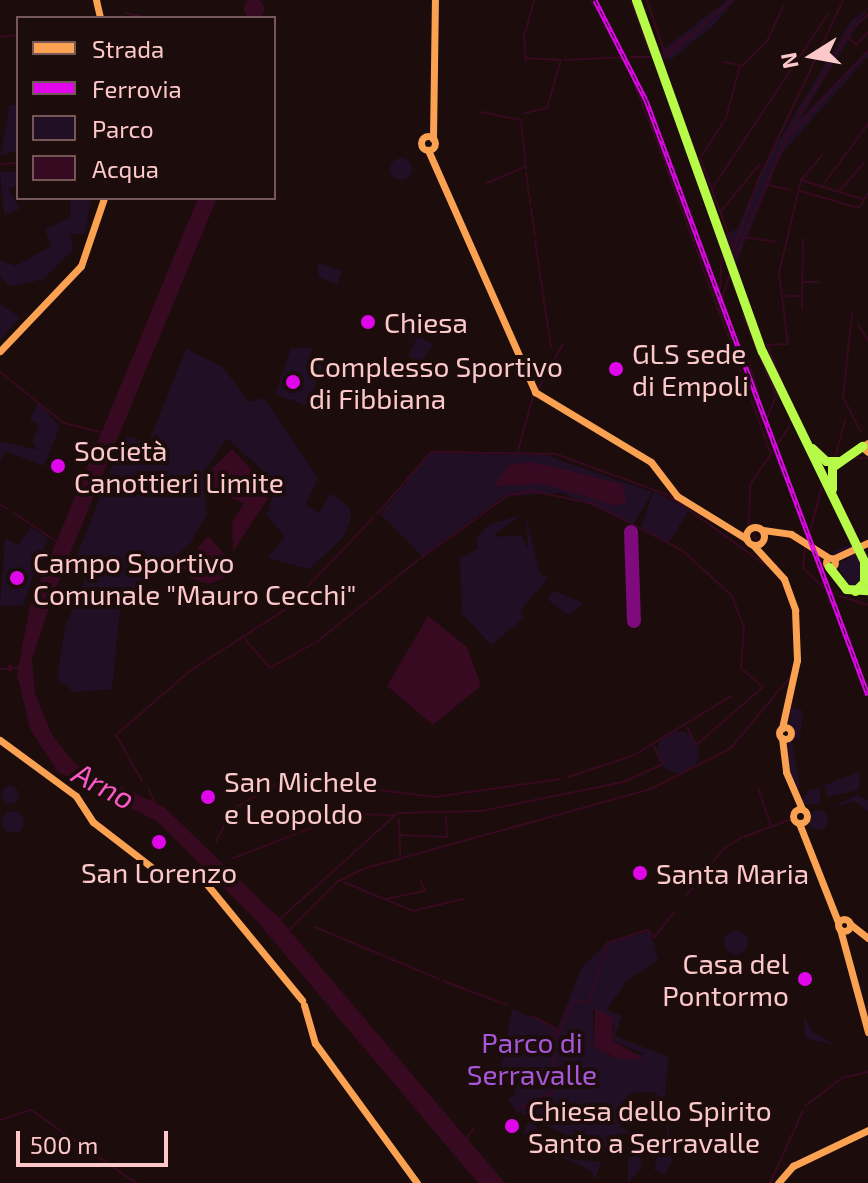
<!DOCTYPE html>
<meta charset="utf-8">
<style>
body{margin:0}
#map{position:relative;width:868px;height:1183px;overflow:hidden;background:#1c0c0c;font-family:"Exo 2",sans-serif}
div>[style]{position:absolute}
.green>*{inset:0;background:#210f25}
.round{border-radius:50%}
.water>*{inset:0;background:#370a21}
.stream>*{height:2px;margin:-1px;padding:0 1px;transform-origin:1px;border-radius:1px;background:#370a21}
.canal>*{height:4px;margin:-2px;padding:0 2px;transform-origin:2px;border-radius:2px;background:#370a21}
.runway>*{height:14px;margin:-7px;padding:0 7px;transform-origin:7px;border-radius:7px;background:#7e0a7b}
.major>*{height:7px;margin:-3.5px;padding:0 3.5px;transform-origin:3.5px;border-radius:3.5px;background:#faa252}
.major>.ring{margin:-3.5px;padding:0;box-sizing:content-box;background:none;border:7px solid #faa252;border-radius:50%}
.highway>*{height:9px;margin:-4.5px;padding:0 4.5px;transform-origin:4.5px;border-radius:4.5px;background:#b7fa47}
.rail>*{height:5px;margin-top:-2.5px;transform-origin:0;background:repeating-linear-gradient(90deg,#1c0c0c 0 6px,#df07ea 0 12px);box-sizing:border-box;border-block:2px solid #df07ea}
.dots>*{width:22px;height:22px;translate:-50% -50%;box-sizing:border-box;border:4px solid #1c0c0c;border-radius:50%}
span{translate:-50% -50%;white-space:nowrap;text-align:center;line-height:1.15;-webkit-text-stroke:8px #1c0c0c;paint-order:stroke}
.poi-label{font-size:28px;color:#fdc8ca}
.left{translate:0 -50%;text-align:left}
.right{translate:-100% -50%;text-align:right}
.park-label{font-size:28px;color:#a657da}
.water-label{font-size:30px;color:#fa59c7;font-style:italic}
.legend{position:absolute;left:16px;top:16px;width:260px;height:184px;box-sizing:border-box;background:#1c0c0c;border:2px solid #765758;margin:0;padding:10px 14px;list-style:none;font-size:24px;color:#fdc8ca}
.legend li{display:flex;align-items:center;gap:16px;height:40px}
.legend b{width:40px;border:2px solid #765758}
.north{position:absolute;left:772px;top:16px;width:80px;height:80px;-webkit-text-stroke:6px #1c0c0c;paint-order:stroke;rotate:259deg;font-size:22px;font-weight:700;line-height:32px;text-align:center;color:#fdc8ca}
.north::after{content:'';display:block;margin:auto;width:28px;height:36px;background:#fdc8ca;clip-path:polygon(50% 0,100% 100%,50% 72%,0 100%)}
.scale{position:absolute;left:16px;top:1131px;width:152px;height:36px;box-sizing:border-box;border:4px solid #fdc8ca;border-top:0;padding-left:10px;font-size:24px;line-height:28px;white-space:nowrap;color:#fdc8ca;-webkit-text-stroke:6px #1c0c0c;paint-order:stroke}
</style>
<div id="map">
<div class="green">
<div style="clip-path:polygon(727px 0,735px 0,717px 22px,672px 59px,660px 60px,657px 54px)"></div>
<div style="clip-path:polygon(868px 8px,800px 119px,868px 49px,868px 57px,782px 153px,734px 269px,723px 236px,737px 229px,763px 167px,851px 21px)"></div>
<div style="clip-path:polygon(10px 105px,18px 105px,18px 150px,0 156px)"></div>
<div class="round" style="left:390px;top:158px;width:22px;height:22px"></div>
<div style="clip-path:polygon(18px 171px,18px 185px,9px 189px,20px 209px,4px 215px,0 172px)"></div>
<div style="clip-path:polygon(71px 198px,91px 198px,85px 234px,70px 234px,73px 249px,44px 279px,10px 287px,0 276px,0 260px,15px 266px,52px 246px,45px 230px,70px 218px)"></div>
<div style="clip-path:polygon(317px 262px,342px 271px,337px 285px,319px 277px)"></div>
<div style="clip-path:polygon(0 304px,20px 317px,0 340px)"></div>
<div style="clip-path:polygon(408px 332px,434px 344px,421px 361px,408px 357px,417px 338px,405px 338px)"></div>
<div style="clip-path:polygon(291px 348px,312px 348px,308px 361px,323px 366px,307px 406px,275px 394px)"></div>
<div style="clip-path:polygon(186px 349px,223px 367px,249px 402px,264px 398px,318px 478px,305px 505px,319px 513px,330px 493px,350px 508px,351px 519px,343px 538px,309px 569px,268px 558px,285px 537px,267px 515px,276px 483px,227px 438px,203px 473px,207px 514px,190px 544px,121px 600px,112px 689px,73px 692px,57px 678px,65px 628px,87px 574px,74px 563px,122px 442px,126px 436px,149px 442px)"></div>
<div style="clip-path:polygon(38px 402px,60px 427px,44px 466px,5px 451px,0 462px,0 441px,38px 450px,32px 443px,39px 425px,30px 420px)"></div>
<div style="clip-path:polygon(431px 453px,545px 455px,652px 492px,634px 524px,562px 493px,504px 496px,422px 556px,380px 514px)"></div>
<div style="clip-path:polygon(654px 491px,689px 510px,668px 544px,641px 527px)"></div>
<div style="clip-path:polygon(520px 516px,492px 537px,521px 535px,528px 549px,526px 517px,540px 574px,548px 578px,520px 611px,525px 617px,491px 645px,462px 614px,460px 559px,478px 549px,476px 539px,489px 524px)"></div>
<div style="clip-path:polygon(31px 527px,48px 538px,23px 605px,0 606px,5px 538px,18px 545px)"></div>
<div style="clip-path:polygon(849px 536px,863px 563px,865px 575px,852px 589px,837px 566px,856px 552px,833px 555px,832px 552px,850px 544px)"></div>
<div style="clip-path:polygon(554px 591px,584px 603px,569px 615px,547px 599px)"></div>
<div style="clip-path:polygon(791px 707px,803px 711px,800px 737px,792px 741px,800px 789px,794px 792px,786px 767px)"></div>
<div class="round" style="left:657px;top:731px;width:42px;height:42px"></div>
<div style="clip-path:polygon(859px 772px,859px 790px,827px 797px,824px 785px)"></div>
<div class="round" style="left:1px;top:786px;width:18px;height:18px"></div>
<div style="clip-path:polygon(819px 788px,821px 804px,800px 804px,807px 791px)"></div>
<div style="clip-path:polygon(856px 795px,868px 800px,868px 812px,855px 801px,831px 808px)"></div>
<div class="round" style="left:808px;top:810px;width:20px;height:20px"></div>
<div class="round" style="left:2px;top:811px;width:22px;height:22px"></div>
<div class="round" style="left:724px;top:930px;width:24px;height:24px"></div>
<div style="clip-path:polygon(evenodd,650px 931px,658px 960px,626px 981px,607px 1010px,622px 1016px,615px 1036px,669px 1057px,665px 1090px,672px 1161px,665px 1175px,654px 1170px,659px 1148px,639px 1151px,627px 1133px,612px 1136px,604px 1153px,516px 1111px,508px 1098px,516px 1095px,512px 1082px,503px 1083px,501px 1067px,512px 1009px,557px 1029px,582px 967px,607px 943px,650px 931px,593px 1009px,614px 1024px,613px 1041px,645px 1054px,612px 1057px,594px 1047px,593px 1009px,650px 931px,655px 1092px,665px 1104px,667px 1136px,648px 1145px,621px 1127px,617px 1109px,631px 1093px,655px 1092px)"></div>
<div style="clip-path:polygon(804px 1017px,813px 1032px,836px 1045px,805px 1038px)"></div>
<div style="clip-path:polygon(529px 1120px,571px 1159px,602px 1162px,594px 1181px,592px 1171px,556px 1154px,560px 1167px,546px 1140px,523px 1134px)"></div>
<div style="clip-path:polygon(639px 1155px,642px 1168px,628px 1183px,628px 1157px)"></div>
</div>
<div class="water">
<div class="round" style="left:244px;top:-1px;width:20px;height:20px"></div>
<div style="clip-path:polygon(198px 198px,217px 198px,52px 597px,32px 660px,35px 693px,52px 735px,76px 765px,164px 807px,277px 916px,505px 1183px,478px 1183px,256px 920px,157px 821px,58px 772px,30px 729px,17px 674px,30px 606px)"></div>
<div style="clip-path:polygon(232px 449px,272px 492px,233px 552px,232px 522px,244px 503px,209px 490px,205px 476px)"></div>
<div style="clip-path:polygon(532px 462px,622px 484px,627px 502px,615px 506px,544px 484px,494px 486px,511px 464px)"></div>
<div style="clip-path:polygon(208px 536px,233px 564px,229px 576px,209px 584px,190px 578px,183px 566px)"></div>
<div style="clip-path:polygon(428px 616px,467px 647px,481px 686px,433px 725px,387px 686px)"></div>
<div style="clip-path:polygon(595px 1008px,612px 1017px,613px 1041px,645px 1059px,618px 1059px,594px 1047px)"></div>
</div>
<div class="stream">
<div style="left:591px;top:0;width:50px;rotate:57.3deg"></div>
<div style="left:618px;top:42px;width:99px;rotate:68.6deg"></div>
<div style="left:631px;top:0;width:56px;rotate:70.3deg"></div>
<div style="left:647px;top:0;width:60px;rotate:71.6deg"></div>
<div style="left:666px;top:57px;width:87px;rotate:-40.8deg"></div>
<div style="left:126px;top:13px;width:22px;rotate:13deg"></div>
<div style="left:0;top:37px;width:18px;rotate:-6deg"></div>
<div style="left:847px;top:38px;width:12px;rotate:31deg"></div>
<div style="left:857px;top:44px;width:16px;rotate:-47deg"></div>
<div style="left:663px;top:54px;width:34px;rotate:-36deg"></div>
<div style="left:630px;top:57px;width:23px"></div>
<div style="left:525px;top:58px;width:36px;rotate:3deg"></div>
<div style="left:561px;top:60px;width:50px;rotate:106.3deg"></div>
<div style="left:547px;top:108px;width:23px;rotate:167deg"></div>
<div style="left:526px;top:60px;width:24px;rotate:-95deg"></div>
<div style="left:524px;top:36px;width:37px;rotate:-74deg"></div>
<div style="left:565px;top:60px;width:61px;rotate:-2.8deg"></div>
<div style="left:724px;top:62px;width:16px;rotate:11deg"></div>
<div style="left:481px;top:112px;width:41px;rotate:11.3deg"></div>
<div style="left:521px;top:120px;width:49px;rotate:84.2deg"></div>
<div style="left:787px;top:135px;width:120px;rotate:-59deg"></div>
<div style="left:849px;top:32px;width:26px;rotate:-43deg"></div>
<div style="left:655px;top:136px;width:193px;rotate:70deg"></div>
<div style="left:0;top:164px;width:18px;rotate:-3deg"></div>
<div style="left:526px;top:172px;width:14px;rotate:82deg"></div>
<div style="left:801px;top:180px;width:64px;rotate:17.3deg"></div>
<div style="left:487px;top:183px;width:40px;rotate:-23.4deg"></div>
<div style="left:764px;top:184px;width:27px;rotate:13deg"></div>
<div style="left:822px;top:186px;width:77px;rotate:-53.4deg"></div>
<div style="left:528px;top:188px;width:7px;rotate:82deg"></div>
<div style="left:712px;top:189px;width:210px;rotate:-56.5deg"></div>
<div style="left:800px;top:191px;width:61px;rotate:16.1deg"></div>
<div style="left:859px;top:208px;width:17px;rotate:-59deg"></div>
<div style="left:838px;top:192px;width:39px;rotate:-48deg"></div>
<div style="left:530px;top:199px;width:5px;rotate:90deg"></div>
<div style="left:531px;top:208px;width:28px;rotate:82deg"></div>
<div style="left:720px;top:212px;width:62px;rotate:-50.2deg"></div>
<div style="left:742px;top:237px;width:34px;rotate:8deg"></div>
<div style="left:535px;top:241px;width:107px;rotate:81.4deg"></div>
<div style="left:733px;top:246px;width:94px;rotate:-110.6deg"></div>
<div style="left:700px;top:158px;width:48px;rotate:-57deg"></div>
<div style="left:726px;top:118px;width:51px;rotate:-75.1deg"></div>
<div style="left:739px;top:69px;width:40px;rotate:-45deg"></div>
<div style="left:767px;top:41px;width:38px;rotate:-65deg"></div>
<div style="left:733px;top:251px;width:72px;rotate:-70.6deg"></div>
<div style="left:757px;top:183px;width:202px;rotate:-64.8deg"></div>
<div style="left:736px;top:256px;width:127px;rotate:-66.9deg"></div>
<div style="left:786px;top:139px;width:120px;rotate:-47deg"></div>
<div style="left:730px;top:273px;width:39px;rotate:107deg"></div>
<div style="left:719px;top:310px;width:151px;rotate:70.2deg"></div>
<div style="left:803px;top:282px;width:15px"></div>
<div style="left:720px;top:289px;width:34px;rotate:-87deg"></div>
<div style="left:787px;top:296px;width:14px"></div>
<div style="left:802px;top:309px;width:70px;rotate:-89.2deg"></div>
<div style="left:852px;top:314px;width:83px;rotate:96.2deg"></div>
<div style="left:843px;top:397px;width:39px;rotate:63deg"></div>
<div style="left:743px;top:315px;width:35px;rotate:68deg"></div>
<div style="left:858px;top:325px;width:18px;rotate:56deg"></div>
<div style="left:746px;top:354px;width:43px;rotate:72.4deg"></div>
<div style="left:760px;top:357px;width:43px;rotate:66.4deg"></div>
<div style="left:0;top:372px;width:82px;rotate:38.6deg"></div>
<div style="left:64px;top:423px;width:41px;rotate:14deg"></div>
<div style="left:783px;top:384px;width:42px;rotate:-112.3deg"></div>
<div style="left:767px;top:345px;width:21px;rotate:-3deg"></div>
<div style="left:788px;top:344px;width:72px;rotate:-97.2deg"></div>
<div style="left:779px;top:273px;width:96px;rotate:-76.7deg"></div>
<div style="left:801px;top:180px;width:33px;rotate:-50deg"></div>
<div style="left:537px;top:391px;width:54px;rotate:-61deg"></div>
<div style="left:767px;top:418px;width:22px;rotate:-68deg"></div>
<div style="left:790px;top:420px;width:4px;rotate:56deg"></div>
<div style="left:776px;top:446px;width:24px;rotate:-55deg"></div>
<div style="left:518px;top:451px;width:57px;rotate:-74.7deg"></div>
<div style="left:835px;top:458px;width:39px;rotate:-75deg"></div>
<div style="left:853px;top:458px;width:15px"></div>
<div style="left:0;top:505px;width:9px;rotate:27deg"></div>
<div style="left:14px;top:513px;width:50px;rotate:33.7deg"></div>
<div style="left:377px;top:514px;width:82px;rotate:-48.9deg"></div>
<div style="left:431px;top:452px;width:125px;rotate:0.9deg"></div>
<div style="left:556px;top:454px;width:119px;rotate:20.1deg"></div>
<div style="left:668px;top:495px;width:122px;rotate:35.6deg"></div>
<div style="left:749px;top:525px;width:40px;rotate:-88.6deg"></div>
<div style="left:750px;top:485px;width:45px;rotate:-56deg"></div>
<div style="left:752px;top:530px;width:13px;rotate:67deg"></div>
<div style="left:810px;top:532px;width:48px;rotate:-75.4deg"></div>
<div style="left:805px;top:547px;width:21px;rotate:95deg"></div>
<div style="left:803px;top:568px;width:33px;rotate:43deg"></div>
<div style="left:867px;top:554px;width:1px;rotate:45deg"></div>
<div style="left:421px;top:558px;width:106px;rotate:-35.8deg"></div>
<div style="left:507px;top:496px;width:26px;rotate:-11deg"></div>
<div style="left:533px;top:491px;width:62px;rotate:12deg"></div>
<div style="left:594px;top:504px;width:101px;rotate:27.8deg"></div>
<div style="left:683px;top:551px;width:67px;rotate:42.6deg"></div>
<div style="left:732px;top:596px;width:34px;rotate:69deg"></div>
<div style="left:744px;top:628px;width:40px;rotate:94.3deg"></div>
<div style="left:741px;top:668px;width:29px;rotate:41deg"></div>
<div style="left:763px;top:687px;width:89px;rotate:139.1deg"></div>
<div style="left:696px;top:745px;width:20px;rotate:-117deg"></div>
<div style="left:832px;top:592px;width:4px;rotate:27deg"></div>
<div style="left:839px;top:596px;width:30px;rotate:17deg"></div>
<div style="left:245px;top:639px;width:38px;rotate:49deg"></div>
<div style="left:270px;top:668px;width:55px;rotate:-29.4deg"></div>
<div style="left:318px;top:641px;width:129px;rotate:-39deg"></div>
<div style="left:0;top:669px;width:19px;rotate:-3deg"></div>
<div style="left:568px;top:777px;width:70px;rotate:-18.4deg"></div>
<div style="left:634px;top:755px;width:114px;rotate:-31.3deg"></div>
<div style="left:142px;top:781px;width:53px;rotate:-119.5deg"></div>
<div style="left:116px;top:735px;width:98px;rotate:-40.9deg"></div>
<div style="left:190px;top:671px;width:114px;rotate:-32.9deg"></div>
<div style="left:286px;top:609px;width:127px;rotate:-46.3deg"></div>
<div style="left:758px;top:788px;width:39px;rotate:71deg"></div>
<div style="left:149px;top:790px;width:14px;rotate:65deg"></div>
<div style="left:399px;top:819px;width:37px;rotate:88deg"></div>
<div style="left:399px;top:835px;width:48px;rotate:2.4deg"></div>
<div style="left:447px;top:837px;width:20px;rotate:-93deg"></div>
<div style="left:744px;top:837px;width:48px;rotate:-20.7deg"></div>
<div style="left:216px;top:842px;width:37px;rotate:-63deg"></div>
<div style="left:233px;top:809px;width:50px;rotate:-30.2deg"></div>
<div style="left:276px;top:784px;width:33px;rotate:-5deg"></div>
<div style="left:309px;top:781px;width:126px;rotate:7.3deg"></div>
<div style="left:434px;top:797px;width:127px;rotate:-8.1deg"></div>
<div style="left:233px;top:858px;width:123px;rotate:-20.9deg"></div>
<div style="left:348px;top:814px;width:46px;rotate:1.2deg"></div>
<div style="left:344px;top:882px;width:75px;rotate:22.8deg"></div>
<div style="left:413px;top:911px;width:51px;rotate:-13.5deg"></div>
<div style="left:686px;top:896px;width:61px;rotate:-51.6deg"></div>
<div style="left:724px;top:848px;width:20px;rotate:-30deg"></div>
<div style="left:386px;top:899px;width:40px;rotate:-12deg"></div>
<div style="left:425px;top:891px;width:12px;rotate:-114deg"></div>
<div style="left:279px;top:920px;width:160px;rotate:-42deg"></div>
<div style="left:398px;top:813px;width:83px;rotate:-1.4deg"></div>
<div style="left:481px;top:811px;width:145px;rotate:-11.5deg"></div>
<div style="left:623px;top:782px;width:44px;rotate:-24.2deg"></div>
<div style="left:663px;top:764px;width:22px;rotate:-117deg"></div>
<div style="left:315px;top:927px;width:134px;rotate:22.8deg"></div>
<div style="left:288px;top:931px;width:69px;rotate:-45deg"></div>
<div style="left:337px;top:882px;width:32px;rotate:-26deg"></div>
<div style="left:366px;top:868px;width:296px;rotate:-15.5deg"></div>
<div style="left:651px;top:789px;width:90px;rotate:-27.1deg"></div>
<div style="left:731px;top:748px;width:94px;rotate:-50.2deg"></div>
<div style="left:443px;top:981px;width:68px;rotate:20.6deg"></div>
<div style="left:507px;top:1038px;width:42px;rotate:18deg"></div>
<div style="left:547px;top:1051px;width:24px;rotate:-66deg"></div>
<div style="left:557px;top:1029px;width:29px;rotate:-153deg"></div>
<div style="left:805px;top:1106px;width:46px;rotate:-37.1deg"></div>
<div style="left:842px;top:1078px;width:27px;rotate:-13deg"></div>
<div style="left:518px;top:1109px;width:40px;rotate:-26.6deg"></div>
<div style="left:554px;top:1091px;width:47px;rotate:-90deg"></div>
<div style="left:554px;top:1044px;width:48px;rotate:-66.6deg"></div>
<div style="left:573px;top:1000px;width:15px;rotate:11deg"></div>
<div style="left:588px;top:1003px;width:63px;rotate:-72.4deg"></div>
<div style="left:607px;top:943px;width:43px;rotate:-17.6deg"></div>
<div style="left:648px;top:930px;width:9px;rotate:49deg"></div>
<div style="left:654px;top:937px;width:32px;rotate:-51deg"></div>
<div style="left:0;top:1120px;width:33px;rotate:-18deg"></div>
<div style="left:31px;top:1110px;width:128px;rotate:34.8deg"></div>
<div style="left:467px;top:1138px;width:11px;rotate:-56deg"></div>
<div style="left:770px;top:1183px;width:79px;rotate:-65.4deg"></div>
</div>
<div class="canal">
<div style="left:10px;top:666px;width:4px;rotate:90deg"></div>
</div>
<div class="runway">
<div style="left:631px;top:532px;width:89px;rotate:88.1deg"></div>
</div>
<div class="major">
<div style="left:96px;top:0;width:18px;rotate:77deg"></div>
<div class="ring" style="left:421px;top:136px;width:7px;height:7px"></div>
<div style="left:433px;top:139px;width:139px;rotate:-89.2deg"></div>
<div style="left:428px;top:150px;width:265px;rotate:66.1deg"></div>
<div style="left:535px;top:392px;width:135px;rotate:31.1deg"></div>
<div style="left:651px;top:462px;width:43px;rotate:52.6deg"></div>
<div style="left:677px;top:496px;width:82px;rotate:31.6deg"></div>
<div style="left:0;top:351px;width:117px;rotate:-46.4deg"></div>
<div style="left:81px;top:266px;width:72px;rotate:-71.3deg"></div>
<div style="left:868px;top:443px;width:7px;rotate:146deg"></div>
<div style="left:862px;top:447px;width:8px;rotate:40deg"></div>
<div class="ring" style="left:746px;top:527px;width:11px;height:11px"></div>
<div style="left:763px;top:530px;width:28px;rotate:8deg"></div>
<div style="left:791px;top:534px;width:45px;rotate:32.3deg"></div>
<div style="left:753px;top:545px;width:46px;rotate:47.6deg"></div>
<div style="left:784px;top:579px;width:33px;rotate:70deg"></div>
<div style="left:795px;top:610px;width:50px;rotate:87.7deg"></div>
<div style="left:797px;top:660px;width:70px;rotate:102.4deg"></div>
<div class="ring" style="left:826.5px;top:558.5px;width:2px;height:2px"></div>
<div style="left:833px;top:559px;width:38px;rotate:-25deg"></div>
<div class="ring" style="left:779px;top:727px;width:5px;height:5px"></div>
<div style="left:782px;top:738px;width:34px;rotate:83deg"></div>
<div style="left:786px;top:772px;width:40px;rotate:66.6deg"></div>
<div style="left:0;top:740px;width:94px;rotate:36.4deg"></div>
<div style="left:76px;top:796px;width:31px;rotate:57deg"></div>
<div style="left:93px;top:822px;width:77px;rotate:37.6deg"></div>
<div style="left:154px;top:869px;width:53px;rotate:14.3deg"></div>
<div style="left:205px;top:882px;width:153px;rotate:50.6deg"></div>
<div class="ring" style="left:793px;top:809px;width:7px;height:7px"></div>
<div style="left:799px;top:823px;width:106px;rotate:68.5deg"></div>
<div class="ring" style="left:838px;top:919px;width:5px;height:5px"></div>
<div style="left:850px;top:924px;width:23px;rotate:38deg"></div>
<div style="left:840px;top:929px;width:107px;rotate:74.8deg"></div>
<div style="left:304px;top:1005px;width:40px;rotate:74deg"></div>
<div style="left:315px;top:1043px;width:173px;rotate:53.9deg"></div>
<div style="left:778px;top:1183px;width:23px;rotate:-49deg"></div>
<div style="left:793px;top:1166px;width:83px;rotate:-25.6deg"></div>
</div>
<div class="highway">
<div style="left:636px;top:0;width:373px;rotate:70.3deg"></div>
<div style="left:762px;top:351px;width:242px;rotate:64.1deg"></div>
<div style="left:812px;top:448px;width:19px;rotate:43deg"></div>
<div style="left:826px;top:461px;width:13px"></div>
<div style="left:832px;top:489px;width:22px;rotate:-90deg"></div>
<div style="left:832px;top:467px;width:37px;rotate:-35deg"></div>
<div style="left:829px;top:567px;width:28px;rotate:52deg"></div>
<div style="left:846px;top:589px;width:22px;rotate:3deg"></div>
<div style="left:855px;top:591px;width:13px;rotate:-45deg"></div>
<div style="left:864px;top:582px;width:19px;rotate:-90deg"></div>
</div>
<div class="rail">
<div style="left:595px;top:0;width:112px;rotate:63deg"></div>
<div style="left:646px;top:100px;width:635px;rotate:69.54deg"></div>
</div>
<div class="dots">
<div style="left:368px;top:322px;background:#df07ea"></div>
<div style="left:616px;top:369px;background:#df07ea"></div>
<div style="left:293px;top:382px;background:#df07ea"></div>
<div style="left:58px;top:466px;background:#df07ea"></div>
<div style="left:17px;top:578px;background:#df07ea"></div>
<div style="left:208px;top:797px;background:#df07ea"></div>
<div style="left:159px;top:842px;background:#df07ea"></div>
<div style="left:640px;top:873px;background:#df07ea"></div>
<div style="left:805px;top:979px;background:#df07ea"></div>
<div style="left:512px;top:1126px;background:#df07ea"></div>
</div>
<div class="poi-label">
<span class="left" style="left:384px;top:322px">Chiesa</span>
<span class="left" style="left:632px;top:369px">GLS sede<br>di Empoli</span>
<span class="left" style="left:309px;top:382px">Complesso Sportivo<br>di Fibbiana</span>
<span class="left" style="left:74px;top:466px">Società<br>Canottieri Limite</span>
<span class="left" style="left:33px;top:578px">Campo Sportivo<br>Comunale "Mauro Cecchi"</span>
<span class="left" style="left:224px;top:797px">San Michele<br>e Leopoldo</span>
<span style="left:159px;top:872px">San Lorenzo</span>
<span class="left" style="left:656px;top:873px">Santa Maria</span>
<span class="right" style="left:789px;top:979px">Casa del<br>Pontormo</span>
<span class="left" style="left:528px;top:1126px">Chiesa dello Spirito<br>Santo a Serravalle</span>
</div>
<div class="park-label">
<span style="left:532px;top:1058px">Parco di<br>Serravalle</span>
</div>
<div class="water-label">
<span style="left:104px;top:785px;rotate:28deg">Arno</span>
</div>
<ul class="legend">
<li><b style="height:10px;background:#faa252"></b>Strada</li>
<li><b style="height:10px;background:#df07ea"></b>Ferrovia</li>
<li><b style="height:22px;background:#210f25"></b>Parco</li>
<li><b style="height:22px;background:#370a21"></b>Acqua</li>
</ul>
<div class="north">N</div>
<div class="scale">500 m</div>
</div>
